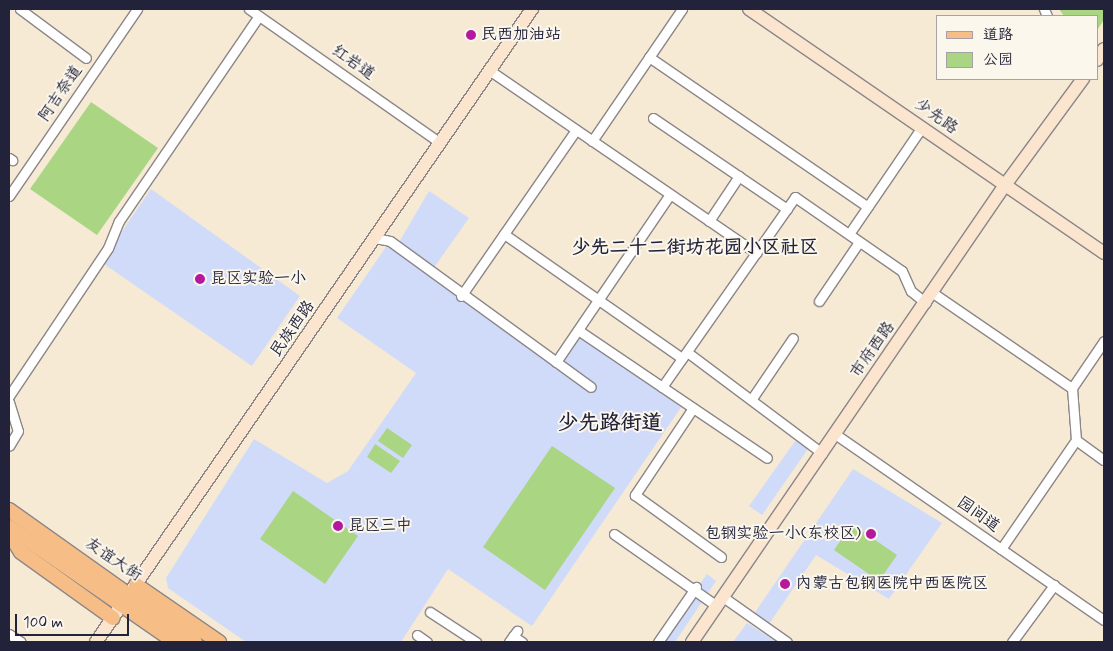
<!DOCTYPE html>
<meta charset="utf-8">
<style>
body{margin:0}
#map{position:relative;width:1113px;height:651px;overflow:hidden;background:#f6ead5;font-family:Mynerve,"LXGW WenKai TC",sans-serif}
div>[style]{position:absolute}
.built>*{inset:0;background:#d0daf9}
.green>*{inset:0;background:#aad582}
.roads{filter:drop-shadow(1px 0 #8c8688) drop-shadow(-1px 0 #8c8688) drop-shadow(0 1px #8c8688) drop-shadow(0 -1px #8c8688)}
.street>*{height:9px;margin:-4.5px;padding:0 4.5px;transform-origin:4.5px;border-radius:4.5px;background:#fff}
.secondary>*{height:12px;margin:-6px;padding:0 6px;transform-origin:6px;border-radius:6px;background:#fbe5cf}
.primary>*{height:14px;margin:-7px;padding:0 7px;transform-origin:7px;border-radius:7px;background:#f6be86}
.dots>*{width:14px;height:14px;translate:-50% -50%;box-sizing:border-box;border:2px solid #fbf7ec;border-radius:50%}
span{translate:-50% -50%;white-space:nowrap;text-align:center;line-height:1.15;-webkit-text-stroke:4px #fbf7ec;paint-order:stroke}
.poi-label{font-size:16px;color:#22223b}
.left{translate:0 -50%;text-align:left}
.right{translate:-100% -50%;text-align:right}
.street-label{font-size:16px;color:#22223b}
.quarter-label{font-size:19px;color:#22223b;font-weight:700}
.district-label{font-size:21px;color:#22223b;font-weight:700}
.frame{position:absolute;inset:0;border:10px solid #22223b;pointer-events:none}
.legend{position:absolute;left:936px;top:15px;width:162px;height:65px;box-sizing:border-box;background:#fbf7ec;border:1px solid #a4a2a5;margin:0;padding:6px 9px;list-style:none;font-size:15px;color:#22223b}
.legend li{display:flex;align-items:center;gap:10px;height:25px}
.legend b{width:25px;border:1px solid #a4a2a5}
.scale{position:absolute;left:15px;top:614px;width:114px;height:22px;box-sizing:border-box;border:2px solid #22223b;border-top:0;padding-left:6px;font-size:15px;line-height:18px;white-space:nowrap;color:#22223b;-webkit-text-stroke:4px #fbf7ec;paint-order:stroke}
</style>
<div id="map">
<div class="built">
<div style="clip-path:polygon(151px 189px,300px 296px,252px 366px,101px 262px)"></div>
<div style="clip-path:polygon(429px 191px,469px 218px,433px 269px,563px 363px,585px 331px,686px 400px,532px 626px,448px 569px,401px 642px,246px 642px,168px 588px,166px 578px,254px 439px,327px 483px,348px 471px,416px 373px,337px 318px,388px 244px,395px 249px)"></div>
<div style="clip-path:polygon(798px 437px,810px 446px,762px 515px,749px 506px)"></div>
<div style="clip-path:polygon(853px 469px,942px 523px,889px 599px,816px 555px,769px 624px,754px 614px)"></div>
<div style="clip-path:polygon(707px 574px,716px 581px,675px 642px,660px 642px)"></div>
<div style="clip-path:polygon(747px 623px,777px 642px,733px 642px)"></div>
</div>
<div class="green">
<div style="clip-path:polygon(1059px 9px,1104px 9px,1104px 20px,1097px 30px,1097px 16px,1064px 16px)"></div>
<div style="clip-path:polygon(91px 102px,158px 148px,97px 235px,30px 189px)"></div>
<div style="clip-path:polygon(387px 428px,412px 445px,403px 458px,378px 441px)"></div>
<div style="clip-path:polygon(375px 444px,400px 461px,391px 473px,367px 457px)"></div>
<div style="clip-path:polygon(552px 446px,615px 488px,545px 590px,483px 547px)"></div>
<div style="clip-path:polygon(293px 491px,358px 536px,325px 584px,260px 539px)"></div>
<div style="clip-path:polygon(852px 524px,897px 555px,879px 581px,834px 550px)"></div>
</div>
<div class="roads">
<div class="street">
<div style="left:20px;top:9px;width:82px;rotate:36.6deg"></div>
<div style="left:249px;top:9px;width:232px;rotate:35deg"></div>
<div style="left:1044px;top:9px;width:8px;rotate:67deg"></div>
<div style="left:649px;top:57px;width:265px;rotate:34.4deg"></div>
<div style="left:489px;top:70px;width:324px;rotate:34.4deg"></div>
<div style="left:653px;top:118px;width:162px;rotate:34.2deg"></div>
<div style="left:592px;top:141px;width:160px;rotate:-55.7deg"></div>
<div style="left:9px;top:158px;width:4px;rotate:34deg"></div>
<div style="left:9px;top:196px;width:227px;rotate:-55.6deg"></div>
<div style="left:709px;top:221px;width:54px;rotate:-56.3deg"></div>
<div style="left:504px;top:234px;width:217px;rotate:34.9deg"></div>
<div style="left:849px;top:234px;width:130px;rotate:-55.7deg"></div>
<div style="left:375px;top:238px;width:15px;rotate:11deg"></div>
<div style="left:390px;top:241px;width:248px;rotate:36deg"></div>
<div style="left:933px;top:293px;width:168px;rotate:34.4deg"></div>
<div style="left:461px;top:296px;width:202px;rotate:-55.3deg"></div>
<div style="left:819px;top:301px;width:71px;rotate:-55.9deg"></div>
<div style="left:578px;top:330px;width:228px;rotate:34.1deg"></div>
<div style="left:687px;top:352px;width:169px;rotate:36.8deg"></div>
<div style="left:556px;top:362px;width:203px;rotate:-55.8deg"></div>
<div style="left:662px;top:387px;width:232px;rotate:-55deg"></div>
<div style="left:795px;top:197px;width:130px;rotate:34.7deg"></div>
<div style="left:902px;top:271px;width:22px;rotate:66deg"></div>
<div style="left:911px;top:291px;width:19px;rotate:39deg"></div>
<div style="left:9px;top:396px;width:178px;rotate:-56.2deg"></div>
<div style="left:108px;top:248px;width:29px;rotate:-68deg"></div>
<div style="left:119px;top:221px;width:248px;rotate:-55.7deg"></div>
<div style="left:753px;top:397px;width:71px;rotate:-55.9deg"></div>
<div style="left:9px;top:402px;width:30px;rotate:73deg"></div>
<div style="left:18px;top:431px;width:17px;rotate:121deg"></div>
<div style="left:693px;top:408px;width:105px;rotate:123.7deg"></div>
<div style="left:635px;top:495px;width:106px;rotate:35.8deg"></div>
<div style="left:835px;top:434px;width:327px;rotate:34.7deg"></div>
<div style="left:1076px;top:440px;width:34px;rotate:36deg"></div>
<div style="left:614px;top:534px;width:126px;rotate:35deg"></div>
<div style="left:1001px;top:549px;width:132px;rotate:-55.5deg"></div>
<div style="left:1076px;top:440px;width:52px;rotate:-94.4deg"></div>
<div style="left:1072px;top:388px;width:57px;rotate:-55.8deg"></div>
<div style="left:723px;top:597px;width:78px;rotate:35.1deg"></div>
<div style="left:430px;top:612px;width:55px;rotate:33.1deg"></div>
<div style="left:9px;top:634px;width:14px;rotate:34deg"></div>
<div style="left:417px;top:635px;width:12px;rotate:35deg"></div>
<div style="left:513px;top:636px;width:11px;rotate:34deg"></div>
<div style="left:509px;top:642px;width:14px;rotate:-54deg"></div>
<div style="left:658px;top:642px;width:67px;rotate:-55.4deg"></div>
<div style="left:1012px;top:642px;width:71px;rotate:-53.6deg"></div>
</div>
<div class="secondary">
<div style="left:749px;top:9px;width:431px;rotate:34.5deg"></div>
<div style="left:1097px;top:60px;width:13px;rotate:-58deg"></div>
<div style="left:96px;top:642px;width:769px;rotate:-55.44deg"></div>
<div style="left:692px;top:642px;width:554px;rotate:-55.59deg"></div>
<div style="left:1005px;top:185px;width:132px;rotate:-53.7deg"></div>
</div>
<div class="primary">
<div style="left:9px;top:510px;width:228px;rotate:35.4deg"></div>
<div style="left:9px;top:527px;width:202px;rotate:34.7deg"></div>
<div style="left:9px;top:533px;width:22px;rotate:58deg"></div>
<div style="left:21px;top:552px;width:113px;rotate:35.7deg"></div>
<div style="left:136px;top:585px;width:101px;rotate:34.5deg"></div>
</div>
</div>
<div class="dots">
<div style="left:471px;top:35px;background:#b5179e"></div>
<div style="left:200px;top:279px;background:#b5179e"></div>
<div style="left:338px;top:526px;background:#b5179e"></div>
<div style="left:871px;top:534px;background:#b5179e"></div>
<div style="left:785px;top:584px;background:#b5179e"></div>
</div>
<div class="poi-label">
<span class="left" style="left:481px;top:35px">民西加油站</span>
<span class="left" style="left:210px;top:279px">昆区实验一小</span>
<span class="left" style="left:348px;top:526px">昆区三中</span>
<span class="right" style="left:861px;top:534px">包钢实验一小(东校区)</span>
<span class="left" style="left:796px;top:584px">内蒙古包钢医院中西医院区</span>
</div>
<div class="street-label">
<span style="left:353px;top:63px;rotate:35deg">红岩道</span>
<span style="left:61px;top:94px;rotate:-56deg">阿吉奈道</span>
<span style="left:936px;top:117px;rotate:35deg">少先路</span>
<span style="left:293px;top:329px;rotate:-55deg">民族西路</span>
<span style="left:873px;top:350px;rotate:-55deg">市府西路</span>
<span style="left:978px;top:515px;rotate:35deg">园间道</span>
<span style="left:113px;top:560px;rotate:34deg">友谊大街</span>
</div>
<div class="quarter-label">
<span style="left:695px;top:248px">少先二十二街坊花园小区社区</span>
</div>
<div class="district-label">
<span style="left:610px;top:423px">少先路街道</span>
</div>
<div class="frame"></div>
<ul class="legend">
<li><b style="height:6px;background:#f6be86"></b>道路</li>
<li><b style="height:14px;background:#aad582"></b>公园</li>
</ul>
<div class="scale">100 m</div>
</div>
